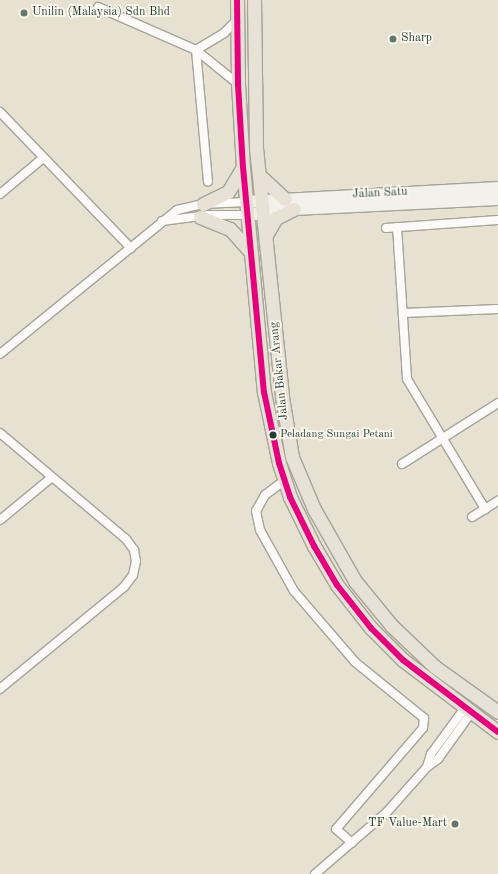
<!DOCTYPE html>
<style>
body{margin:0}
#map{position:relative;width:498px;height:874px;overflow:hidden;background:#e7e1d2;font-family:"Old Standard TT",serif}
div>[style]{position:absolute}
.roads{filter:drop-shadow(1px 0 #a4a49a) drop-shadow(-1px 0 #a4a49a) drop-shadow(0 1px #a4a49a) drop-shadow(0 -1px #a4a49a)}
.street>*{height:8px;margin:-4px;padding:0 4px;transform-origin:4px;border-radius:4px;background:#fbfaf8}
.secondary>*{height:12px;margin:-6px;padding:0 6px;transform-origin:6px;border-radius:6px;background:#f4f0ea}
.primary>*{height:13px;margin:-6.5px;padding:0 6.5px;transform-origin:6.5px;border-radius:6.5px;background:#e8e1d5}
.bus-1>*{height:6px;margin:-3px;padding:0 3px;transform-origin:3px;border-radius:3px;background:#e5007d}
.dots>*{width:11px;height:11px;translate:-50% -50%;box-sizing:border-box;border:2px solid #fbf7ec;border-radius:50%}
span{translate:-50% -50%;white-space:nowrap;text-align:center;line-height:1.15;-webkit-text-stroke:3.5px #fbf7ec;paint-order:stroke}
.bus-label{font-size:11px;color:#1f3d34}
.left{translate:0 -50%;text-align:left}
.poi-label{font-size:12px;color:#1f3d34}
.right{translate:-100% -50%;text-align:right}
.street-label{font-size:12px;color:#1f3d34}
</style>
<div id="map">
<div class="roads">
<div class="street">
<div style="left:98px;top:7px;width:107px;rotate:23.7deg"></div>
<div style="left:196px;top:50px;width:54px;rotate:39deg"></div>
<div style="left:196px;top:50px;width:132px;rotate:84.8deg"></div>
<div style="left:196px;top:50px;width:33px;rotate:-31deg"></div>
<div style="left:224px;top:33px;width:20px;rotate:-45deg"></div>
<div style="left:0;top:112px;width:189px;rotate:46.1deg"></div>
<div style="left:0;top:194px;width:56px;rotate:-39.9deg"></div>
<div style="left:162px;top:221px;width:47px;rotate:-7.3deg"></div>
<div style="left:209px;top:215px;width:38px"></div>
<div style="left:397px;top:227px;width:152px;rotate:86.2deg"></div>
<div style="left:407px;top:379px;width:152px;rotate:59deg"></div>
<div style="left:386px;top:228px;width:112px;rotate:-4.1deg"></div>
<div style="left:403px;top:313px;width:95px;rotate:-2.4deg"></div>
<div style="left:0;top:354px;width:228px;rotate:-39.1deg"></div>
<div style="left:177px;top:210px;width:27px;rotate:-13deg"></div>
<div style="left:203px;top:204px;width:44px;rotate:-2.6deg"></div>
<div style="left:0;top:433px;width:165px;rotate:40.1deg"></div>
<div style="left:126px;top:539px;width:14px;rotate:54deg"></div>
<div style="left:134px;top:550px;width:11px;rotate:80deg"></div>
<div style="left:136px;top:561px;width:14px;rotate:102deg"></div>
<div style="left:133px;top:575px;width:15px;rotate:127deg"></div>
<div style="left:124px;top:587px;width:161px;rotate:140.6deg"></div>
<div style="left:402px;top:464px;width:114px;rotate:-32.4deg"></div>
<div style="left:285px;top:480px;width:25px;rotate:143deg"></div>
<div style="left:265px;top:495px;width:18px;rotate:119deg"></div>
<div style="left:256px;top:511px;width:19px;rotate:78deg"></div>
<div style="left:260px;top:530px;width:70px;rotate:60.9deg"></div>
<div style="left:294px;top:591px;width:94px;rotate:49.3deg"></div>
<div style="left:355px;top:662px;width:89px;rotate:39.1deg"></div>
<div style="left:424px;top:718px;width:10px;rotate:96deg"></div>
<div style="left:423px;top:728px;width:133px;rotate:130.7deg"></div>
<div style="left:336px;top:829px;width:21px;rotate:41deg"></div>
<div style="left:472px;top:517px;width:31px;rotate:-32deg"></div>
<div style="left:0;top:520px;width:66px;rotate:-39.5deg"></div>
<div style="left:427px;top:767px;width:14px;rotate:-73deg"></div>
<div style="left:431px;top:754px;width:56px;rotate:-53.7deg"></div>
<div style="left:315px;top:874px;width:95px;rotate:-40.7deg"></div>
<div style="left:387px;top:812px;width:60px;rotate:-48.4deg"></div>
<div style="left:427px;top:767px;width:14px;rotate:-36deg"></div>
<div style="left:438px;top:759px;width:57px;rotate:-54.3deg"></div>
</div>
<div class="secondary">
<div style="left:247px;top:202px;width:251px;rotate:-3.2deg"></div>
<div style="left:247px;top:215px;width:47px;rotate:-7.3deg"></div>
<div style="left:294px;top:209px;width:204px;rotate:-2.8deg"></div>
</div>
<div class="primary">
<div style="left:237px;top:0;width:84px;rotate:89.3deg"></div>
<div style="left:238px;top:84px;width:83px;rotate:86.6deg"></div>
<div style="left:243px;top:167px;width:226px;rotate:84.7deg"></div>
<div style="left:264px;top:392px;width:73px;rotate:78.1deg"></div>
<div style="left:279px;top:463px;width:36px;rotate:72deg"></div>
<div style="left:290px;top:497px;width:55px;rotate:63.9deg"></div>
<div style="left:314px;top:546px;width:45px;rotate:59.5deg"></div>
<div style="left:337px;top:585px;width:55px;rotate:51.7deg"></div>
<div style="left:371px;top:628px;width:45px;rotate:45deg"></div>
<div style="left:403px;top:660px;width:119px;rotate:37.2deg"></div>
<div style="left:254px;top:0;width:148px;rotate:89.2deg"></div>
<div style="left:256px;top:148px;width:250px;rotate:84deg"></div>
<div style="left:282px;top:397px;width:61px;rotate:80.5deg"></div>
<div style="left:292px;top:457px;width:56px;rotate:67.1deg"></div>
<div style="left:314px;top:509px;width:83px;rotate:60.3deg"></div>
<div style="left:355px;top:581px;width:58px;rotate:50.6deg"></div>
<div style="left:392px;top:626px;width:59px;rotate:43.6deg"></div>
<div style="left:435px;top:667px;width:77px;rotate:35.5deg"></div>
<div style="left:259px;top:175px;width:35px;rotate:43deg"></div>
<div style="left:203px;top:204px;width:28px;rotate:-26deg"></div>
<div style="left:228px;top:192px;width:29px;rotate:-59deg"></div>
<div style="left:200px;top:217px;width:32px;rotate:22deg"></div>
<div style="left:230px;top:229px;width:30px;rotate:48deg"></div>
<div style="left:266px;top:235px;width:20px;rotate:-60deg"></div>
<div style="left:276px;top:218px;width:20px;rotate:-27deg"></div>
</div>
</div>
<div class="bus-1">
<div style="left:237px;top:0;width:84px;rotate:89.3deg"></div>
<div style="left:238px;top:84px;width:83px;rotate:86.6deg"></div>
<div style="left:243px;top:167px;width:226px;rotate:84.7deg"></div>
<div style="left:264px;top:392px;width:73px;rotate:78.1deg"></div>
<div style="left:279px;top:463px;width:36px;rotate:72deg"></div>
<div style="left:290px;top:497px;width:55px;rotate:63.9deg"></div>
<div style="left:314px;top:546px;width:45px;rotate:59.5deg"></div>
<div style="left:337px;top:585px;width:55px;rotate:51.7deg"></div>
<div style="left:371px;top:628px;width:45px;rotate:45deg"></div>
<div style="left:403px;top:660px;width:119px;rotate:37.2deg"></div>
</div>
<div class="dots">
<div style="left:24px;top:13px;background:#65766b"></div>
<div style="left:393px;top:39px;background:#65766b"></div>
<div style="left:273px;top:435px;background:#1f3d34"></div>
<div style="left:455px;top:824px;background:#65766b"></div>
</div>
<div class="bus-label">
<span class="left" style="left:280px;top:435px">Peladang Sungai Petani</span>
</div>
<div class="poi-label">
<span class="left" style="left:32px;top:13px">Unilin (Malaysia) Sdn Bhd</span>
<span class="left" style="left:401px;top:39px">Sharp</span>
<span class="right" style="left:447px;top:824px">TF Value-Mart</span>
</div>
<div class="street-label">
<span style="left:380px;top:194px;rotate:-3deg">Jalan Satu</span>
<span style="left:280px;top:371px;rotate:-96deg">Jalan Bakar Arang</span>
</div>
</div>
